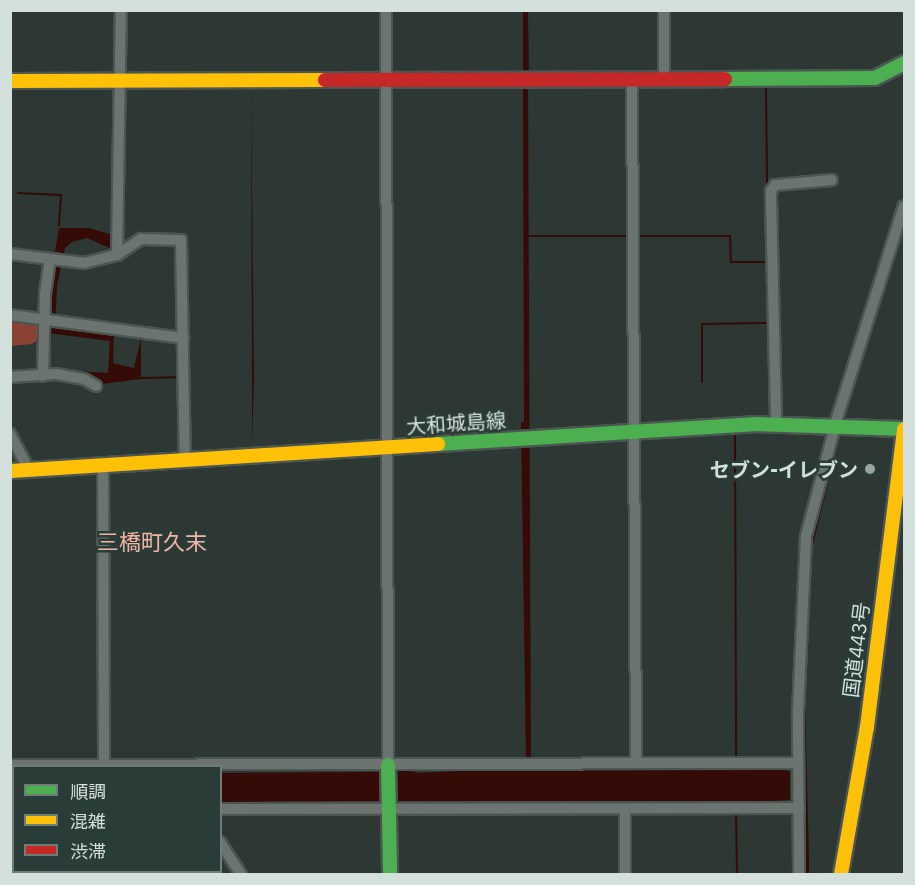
<!DOCTYPE html>
<meta charset="utf-8">
<style>
body{margin:0}
#map{position:relative;width:915px;height:885px;overflow:hidden;background:#2d3835;font-family:"IBM Plex Sans","Noto Sans JP",sans-serif}
div>[style]{position:absolute}
.green>*{inset:0;background:#8a4233}
.water>*{inset:0;background:#340b07}
.stream>*{height:2px;margin:-1px;padding:0 1px;transform-origin:1px;border-radius:1px;background:#340b07}
.roads{filter:drop-shadow(2px 0 #4b5552) drop-shadow(-2px 0 #4b5552) drop-shadow(0 2px #4b5552) drop-shadow(0 -2px #4b5552)}
.street>*{height:10px;margin:-5px;padding:0 5px;transform-origin:5px;border-radius:5px;background:#6c7471}
.fast>*{height:14px;margin:-7px;padding:0 7px;transform-origin:7px;border-radius:7px;background:#4caf50}
.slow>*{height:14px;margin:-7px;padding:0 7px;transform-origin:7px;border-radius:7px;background:#ffc107}
.jam>*{height:14px;margin:-7px;padding:0 7px;transform-origin:7px;border-radius:7px;background:#c62828}
.dots>*{width:16px;height:16px;translate:-50% -50%;box-sizing:border-box;border:3px solid #293c37;border-radius:50%}
span{translate:-50% -50%;white-space:nowrap;text-align:center;line-height:1.15;-webkit-text-stroke:5px #293c37;paint-order:stroke}
.street-label{font-size:20px;color:#d4e0dc}
.poi-label{font-size:20px;color:#d4e0dc;font-weight:700}
.right{translate:-100% -50%;text-align:right}
.quarter-label{font-size:22px;color:#f5b3a5}
.frame{position:absolute;inset:0;border:12px solid #d4e0dc;pointer-events:none}
.legend{position:absolute;left:12px;top:765px;width:210px;height:108px;box-sizing:border-box;background:#293c37;border:2px solid #6d7e79;margin:0;padding:8px 10px;list-style:none;font-size:18px;color:#d4e0dc}
.legend li{display:flex;align-items:center;gap:12px;height:30px}
.legend b{width:30px;border:2px solid #6d7e79}
</style>
<div id="map">
<div class="green">
<div style="clip-path:polygon(11px 319px,39px 322px,40px 338px,32px 344px,11px 346px)"></div>
</div>
<div class="water">
<div style="clip-path:polygon(523px 11px,528px 11px,529px 76px,523px 76px)"></div>
<div style="clip-path:polygon(523px 83px,528px 83px,531px 760px,526px 760px,521px 422px,524px 422px)"></div>
<div style="clip-path:polygon(251px 87px,254px 381px,252px 444px,252px 376px)"></div>
<div style="clip-path:polygon(59px 228px,89px 228px,113px 235px,112px 249px,87px 238px,72px 242px,65px 248px,57px 286px,55px 328px,114px 335px,113px 363px,134px 368px,141px 338px,141px 379px,102px 384px,97px 378px,65px 373px,65px 370px,108px 373px,110px 341px,48px 333px,51px 315px,48px 292px)"></div>
<div style="clip-path:polygon(837px 434px,838px 444px,810px 556px,805px 705px,809px 856px,809px 874px,803px 874px,802px 754px,808px 540px)"></div>
<div style="clip-path:polygon(401px 768px,418px 773px,517px 768px,519px 771px,526px 768px,532px 771px,786px 770px,790px 772px,790px 800px,736px 803px,398px 803px,395px 771px)"></div>
<div style="clip-path:polygon(380px 772px,381px 802px,221px 804px,221px 773px)"></div>
</div>
<div class="stream">
<div style="left:766px;top:86px;width:99px;rotate:89.4deg"></div>
<div style="left:18px;top:193px;width:43px;rotate:2.7deg"></div>
<div style="left:61px;top:195px;width:30px;rotate:94deg"></div>
<div style="left:528px;top:236px;width:102px"></div>
<div style="left:638px;top:236px;width:92px"></div>
<div style="left:730px;top:236px;width:26px;rotate:88deg"></div>
<div style="left:731px;top:262px;width:36px"></div>
<div style="left:767px;top:262px;width:4px;rotate:-90deg"></div>
<div style="left:141px;top:378px;width:39px;rotate:-1deg"></div>
<div style="left:702px;top:382px;width:58px;rotate:-90deg"></div>
<div style="left:702px;top:324px;width:65px;rotate:-0.9deg"></div>
<div style="left:735px;top:435px;width:324px;rotate:89.8deg"></div>
<div style="left:736px;top:811px;width:63px;rotate:89.1deg"></div>
</div>
<div class="roads">
<div class="street">
<div style="left:386px;top:10px;width:755px;rotate:89.85deg"></div>
<div style="left:664px;top:10px;width:69px;rotate:90deg"></div>
<div style="left:632px;top:80px;width:683px;rotate:89.66deg"></div>
<div style="left:10px;top:254px;width:75px;rotate:6.9deg"></div>
<div style="left:84px;top:263px;width:34px;rotate:-14deg"></div>
<div style="left:117px;top:255px;width:29px;rotate:-34deg"></div>
<div style="left:141px;top:239px;width:40px;rotate:1.4deg"></div>
<div style="left:181px;top:240px;width:220px;rotate:89deg"></div>
<div style="left:117px;top:255px;width:245px;rotate:-89.1deg"></div>
<div style="left:10px;top:315px;width:175px;rotate:7.6deg"></div>
<div style="left:43px;top:376px;width:82px;rotate:-88.6deg"></div>
<div style="left:45px;top:294px;width:35px;rotate:-82deg"></div>
<div style="left:10px;top:377px;width:46px;rotate:-3.7deg"></div>
<div style="left:56px;top:374px;width:28px;rotate:10deg"></div>
<div style="left:84px;top:379px;width:14px;rotate:30deg"></div>
<div style="left:776px;top:418px;width:227px;rotate:-91.3deg"></div>
<div style="left:771px;top:191px;width:7px;rotate:-56deg"></div>
<div style="left:775px;top:185px;width:57px;rotate:-5deg"></div>
<div style="left:10px;top:434px;width:41px;rotate:62.2deg"></div>
<div style="left:103px;top:465px;width:301px;rotate:89.8deg"></div>
<div style="left:10px;top:765px;width:788px;rotate:-0.15deg"></div>
<div style="left:220px;top:809px;width:579px;rotate:-0.1deg"></div>
<div style="left:625px;top:809px;width:65px;rotate:90deg"></div>
<div style="left:10px;top:810px;width:4px"></div>
<div style="left:220px;top:842px;width:38px;rotate:57deg"></div>
<div style="left:103px;top:872px;width:2px;rotate:90deg"></div>
<div style="left:799px;top:874px;width:162px;rotate:-90.4deg"></div>
<div style="left:798px;top:712px;width:176px;rotate:-87.4deg"></div>
<div style="left:806px;top:536px;width:125px;rotate:-75.2deg"></div>
<div style="left:838px;top:415px;width:219px;rotate:-72.5deg"></div>
</div>
<div class="fast">
<div style="left:725px;top:79px;width:150px;rotate:-0.4deg"></div>
<div style="left:875px;top:78px;width:33px;rotate:-27deg"></div>
<div style="left:438px;top:444px;width:316px;rotate:-3.6deg"></div>
<div style="left:753px;top:424px;width:151px;rotate:1.9deg"></div>
<div style="left:388px;top:765px;width:109px;rotate:88.9deg"></div>
</div>
<div class="slow">
<div style="left:10px;top:81px;width:315px;rotate:-0.2deg"></div>
<div style="left:10px;top:471px;width:429px;rotate:-3.6deg"></div>
<div style="left:841px;top:874px;width:149px;rotate:-80deg"></div>
<div style="left:867px;top:727px;width:300px;rotate:-82.9deg"></div>
</div>
<div class="jam">
<div style="left:325px;top:80px;width:400px;rotate:-0.1deg"></div>
</div>
</div>
<div class="dots">
<div style="left:870px;top:469px;background:#9aa5a2"></div>
</div>
<div class="street-label">
<span style="left:456px;top:423px;rotate:-4deg">大和城島線</span>
<span style="left:856px;top:650px;rotate:-83deg">国道443号</span>
</div>
<div class="poi-label">
<span class="right" style="left:858px;top:469px">セブン-イレブン</span>
</div>
<div class="quarter-label">
<span style="left:152px;top:542px">三橋町久末</span>
</div>
<div class="frame"></div>
<ul class="legend">
<li><b style="height:8px;background:#4caf50"></b>順調</li>
<li><b style="height:8px;background:#ffc107"></b>混雑</li>
<li><b style="height:8px;background:#c62828"></b>渋滞</li>
</ul>
</div>
